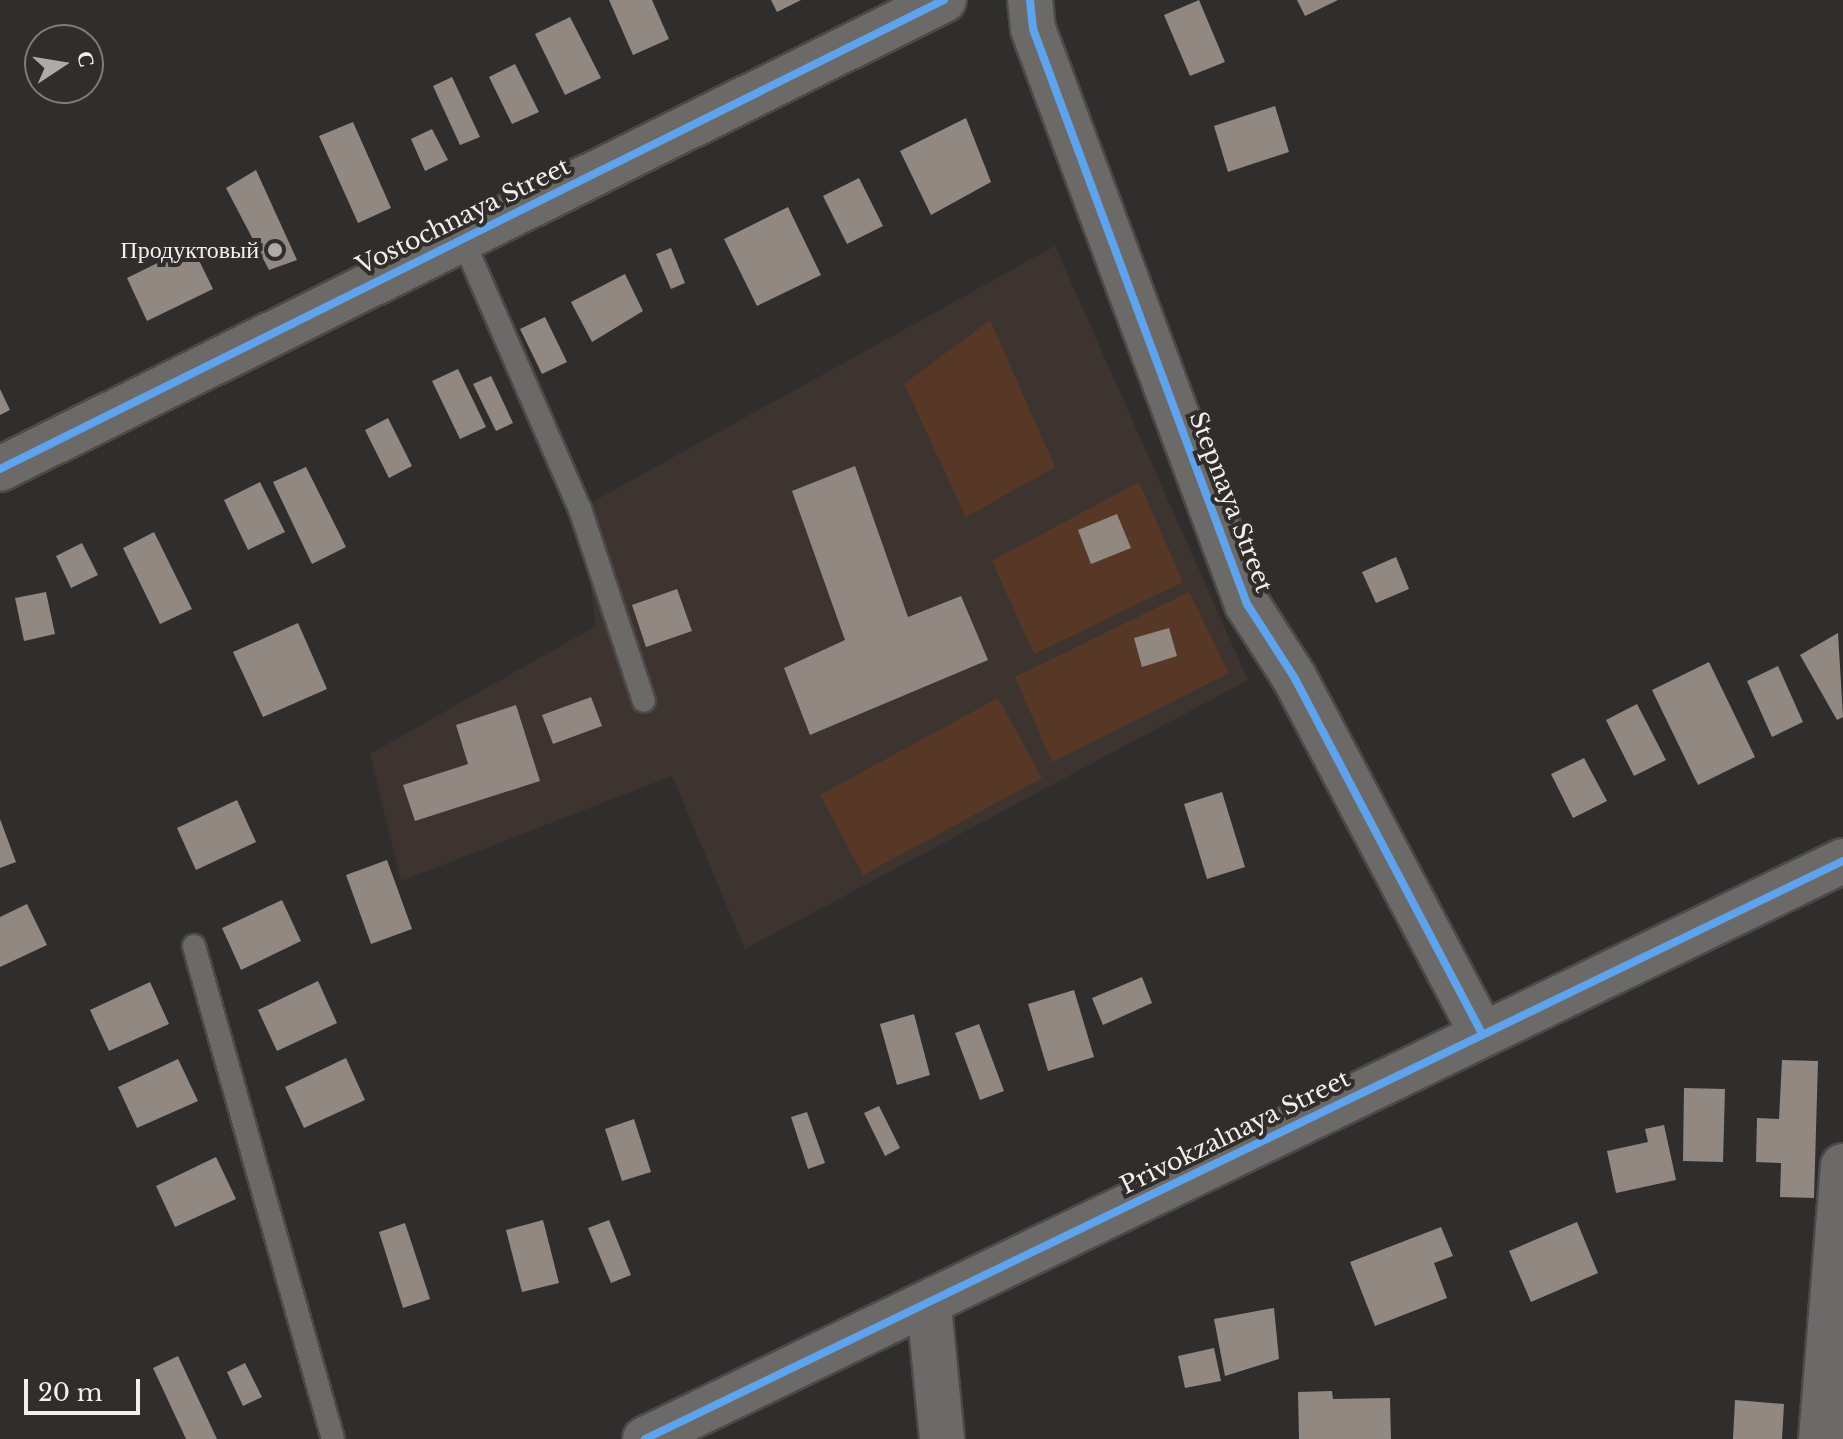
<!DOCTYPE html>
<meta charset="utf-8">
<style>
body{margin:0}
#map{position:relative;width:1843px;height:1439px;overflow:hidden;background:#302e2c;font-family:"Libre Baskerville",serif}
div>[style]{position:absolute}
.built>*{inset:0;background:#3d342f}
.green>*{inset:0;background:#573827}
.building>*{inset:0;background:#928882}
.roads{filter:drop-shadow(2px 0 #4c4a49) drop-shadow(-2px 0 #4c4a49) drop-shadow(0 2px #4c4a49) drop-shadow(0 -2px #4c4a49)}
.service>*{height:22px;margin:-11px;padding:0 11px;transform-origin:11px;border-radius:11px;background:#6b6a68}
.minor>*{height:44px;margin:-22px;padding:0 22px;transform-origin:22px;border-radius:22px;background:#6b6a68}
.cycleway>*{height:8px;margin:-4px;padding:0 4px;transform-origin:4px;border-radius:4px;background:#60a3ed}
.dots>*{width:22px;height:22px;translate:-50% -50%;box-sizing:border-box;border:4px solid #312d2b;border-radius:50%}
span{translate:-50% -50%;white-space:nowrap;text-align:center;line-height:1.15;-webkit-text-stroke:8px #312d2b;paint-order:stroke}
.street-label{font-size:24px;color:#f2efee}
.poi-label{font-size:24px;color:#f2efee}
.right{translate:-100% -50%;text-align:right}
.north{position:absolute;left:24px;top:24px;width:80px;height:80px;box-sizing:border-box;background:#312d2b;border:2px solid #7e7b79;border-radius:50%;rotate:78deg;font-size:22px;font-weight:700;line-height:32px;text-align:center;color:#f2efee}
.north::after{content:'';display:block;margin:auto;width:28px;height:36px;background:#aeabaa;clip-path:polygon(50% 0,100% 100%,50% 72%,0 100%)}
.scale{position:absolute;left:24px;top:1379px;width:116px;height:36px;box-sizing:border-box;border:4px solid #f2efee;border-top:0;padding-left:10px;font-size:24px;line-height:28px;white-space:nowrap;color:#f2efee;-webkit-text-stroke:6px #312d2b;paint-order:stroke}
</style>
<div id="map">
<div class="built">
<div style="clip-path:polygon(1055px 246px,1248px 680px,745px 949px,672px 776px,401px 881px,370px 754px,596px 626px,580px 509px)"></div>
</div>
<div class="green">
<div style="clip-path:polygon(990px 320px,1055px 467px,966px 517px,904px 384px)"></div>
<div style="clip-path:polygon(1139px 482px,1183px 582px,1034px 654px,992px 561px)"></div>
<div style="clip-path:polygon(1189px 592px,1229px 673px,1052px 762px,1015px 677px)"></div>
<div style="clip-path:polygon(998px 698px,1042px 778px,863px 875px,820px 795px)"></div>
</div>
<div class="building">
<div style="clip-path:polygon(609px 0,652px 0,669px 39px,633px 55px)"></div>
<div style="clip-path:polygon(771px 0,801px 0,777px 12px)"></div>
<div style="clip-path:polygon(1199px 0,1225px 62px,1190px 76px,1164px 15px)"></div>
<div style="clip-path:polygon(1297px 0,1338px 0,1305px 16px)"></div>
<div style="clip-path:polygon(570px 17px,601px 78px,565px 95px,535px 34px)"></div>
<div style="clip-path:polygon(515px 64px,539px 112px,512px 124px,489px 77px)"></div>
<div style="clip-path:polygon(452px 77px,480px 137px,460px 145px,433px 86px)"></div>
<div style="clip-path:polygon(1275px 106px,1289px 152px,1228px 172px,1214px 126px)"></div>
<div style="clip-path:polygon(966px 118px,991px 182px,931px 215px,900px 151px)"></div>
<div style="clip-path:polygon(353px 122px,391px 208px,358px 223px,319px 136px)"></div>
<div style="clip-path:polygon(432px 129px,448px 160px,425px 171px,411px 139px)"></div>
<div style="clip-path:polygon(256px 170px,297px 260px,269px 270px,226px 188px)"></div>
<div style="clip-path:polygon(859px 178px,883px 226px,847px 244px,823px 196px)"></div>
<div style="clip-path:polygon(788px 207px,821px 275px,757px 306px,724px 239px)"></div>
<div style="clip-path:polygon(192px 246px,213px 289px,147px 321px,127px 278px)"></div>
<div style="clip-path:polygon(671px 248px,685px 283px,671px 289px,656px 254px)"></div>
<div style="clip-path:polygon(625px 274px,643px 311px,592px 342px,571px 302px)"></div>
<div style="clip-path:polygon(545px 317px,567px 362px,542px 374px,520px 329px)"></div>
<div style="clip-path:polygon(458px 369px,486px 427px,460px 439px,432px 381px)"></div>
<div style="clip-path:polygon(491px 376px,513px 423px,496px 431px,473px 384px)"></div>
<div style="clip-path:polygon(0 389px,10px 410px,0 415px)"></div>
<div style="clip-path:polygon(388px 418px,412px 466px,389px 478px,365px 430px)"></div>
<div style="clip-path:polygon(855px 466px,908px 617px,961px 596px,988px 660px,810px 735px,784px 668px,845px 640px,792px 491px)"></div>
<div style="clip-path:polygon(306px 467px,346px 547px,312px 564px,273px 482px)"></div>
<div style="clip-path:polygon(260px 482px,285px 532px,248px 550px,224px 500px)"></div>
<div style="clip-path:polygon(1117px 514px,1131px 548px,1091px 564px,1078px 530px)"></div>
<div style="clip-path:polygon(154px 532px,192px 609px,160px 624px,123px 548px)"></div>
<div style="clip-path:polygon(82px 543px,98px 575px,71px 588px,56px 556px)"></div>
<div style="clip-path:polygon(1396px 557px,1409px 589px,1376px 603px,1362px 572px)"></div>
<div style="clip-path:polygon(677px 589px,692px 631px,646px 647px,632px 605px)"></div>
<div style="clip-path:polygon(46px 592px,55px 634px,24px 641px,15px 598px)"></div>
<div style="clip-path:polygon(298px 623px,327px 689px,263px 717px,233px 652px)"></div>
<div style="clip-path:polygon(1169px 628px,1177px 656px,1142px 667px,1134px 638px)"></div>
<div style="clip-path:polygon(1838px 633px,1843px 717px,1837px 720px,1800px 655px)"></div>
<div style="clip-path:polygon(1709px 662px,1755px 757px,1698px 785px,1652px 690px)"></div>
<div style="clip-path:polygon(1778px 666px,1803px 722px,1772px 737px,1747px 681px)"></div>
<div style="clip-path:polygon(591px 697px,602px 726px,553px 744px,542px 715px)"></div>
<div style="clip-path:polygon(1637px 704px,1666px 760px,1634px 776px,1606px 720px)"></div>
<div style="clip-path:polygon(516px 705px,540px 781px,415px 821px,403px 785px,468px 764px,456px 725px)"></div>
<div style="clip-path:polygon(1584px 758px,1607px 801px,1573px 818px,1551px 774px)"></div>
<div style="clip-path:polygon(1222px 792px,1245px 867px,1207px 879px,1184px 804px)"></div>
<div style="clip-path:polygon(237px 800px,256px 842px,196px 870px,177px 828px)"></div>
<div style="clip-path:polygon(0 819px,16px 862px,0 868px)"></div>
<div style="clip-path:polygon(387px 860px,412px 929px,371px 944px,346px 875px)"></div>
<div style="clip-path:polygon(282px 900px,301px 941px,241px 970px,222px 928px)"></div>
<div style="clip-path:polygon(27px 904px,47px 945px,0 967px,0 917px)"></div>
<div style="clip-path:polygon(1142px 977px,1152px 1003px,1103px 1025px,1092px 998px)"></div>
<div style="clip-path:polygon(318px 981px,337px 1023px,277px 1051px,258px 1010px)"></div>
<div style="clip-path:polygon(150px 982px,169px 1024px,109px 1051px,90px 1010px)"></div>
<div style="clip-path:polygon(1074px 990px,1094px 1057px,1048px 1071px,1028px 1004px)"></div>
<div style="clip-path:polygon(914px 1014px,930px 1075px,897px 1085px,880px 1024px)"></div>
<div style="clip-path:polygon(979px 1024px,1004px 1091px,980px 1100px,955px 1033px)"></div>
<div style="clip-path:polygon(346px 1058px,365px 1100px,304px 1128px,285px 1087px)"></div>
<div style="clip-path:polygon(178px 1059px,198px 1101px,137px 1128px,118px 1087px)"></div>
<div style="clip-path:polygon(1782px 1060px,1818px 1061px,1814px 1198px,1780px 1197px,1781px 1163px,1756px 1162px,1757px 1118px,1779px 1119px)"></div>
<div style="clip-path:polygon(1684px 1088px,1725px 1089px,1723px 1162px,1683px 1161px)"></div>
<div style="clip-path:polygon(879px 1106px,900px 1148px,885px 1156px,864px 1113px)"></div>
<div style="clip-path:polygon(807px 1112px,825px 1163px,808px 1169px,791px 1117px)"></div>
<div style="clip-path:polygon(634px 1119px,651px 1172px,622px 1181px,605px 1129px)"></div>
<div style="clip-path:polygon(1664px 1125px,1676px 1180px,1616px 1193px,1607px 1151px,1648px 1142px,1645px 1129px)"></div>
<div style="clip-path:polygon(216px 1157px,236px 1199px,175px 1227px,156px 1186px)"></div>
<div style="clip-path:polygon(543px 1220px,559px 1283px,522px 1292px,506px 1230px)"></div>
<div style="clip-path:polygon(609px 1220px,631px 1275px,611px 1283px,588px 1228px)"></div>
<div style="clip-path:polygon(1577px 1222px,1598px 1273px,1531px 1302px,1509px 1251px)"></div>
<div style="clip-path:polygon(405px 1223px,430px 1299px,403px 1308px,379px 1232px)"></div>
<div style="clip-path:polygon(1441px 1227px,1453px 1256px,1434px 1263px,1447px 1298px,1375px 1326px,1350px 1262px)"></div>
<div style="clip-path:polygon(1274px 1308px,1279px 1359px,1225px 1376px,1214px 1319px)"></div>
<div style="clip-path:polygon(1214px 1348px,1221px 1381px,1185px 1388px,1178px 1356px)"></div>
<div style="clip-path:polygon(178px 1356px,217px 1439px,186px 1439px,153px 1368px)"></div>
<div style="clip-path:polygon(245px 1363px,262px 1397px,243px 1406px,227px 1372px)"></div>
<div style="clip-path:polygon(1332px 1391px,1333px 1399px,1390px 1398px,1391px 1439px,1299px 1439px,1298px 1392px)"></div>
<div style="clip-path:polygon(1735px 1400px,1784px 1404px,1782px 1439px,1733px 1439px)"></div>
</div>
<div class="roads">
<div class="service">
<div style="left:462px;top:238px;width:296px;rotate:66.5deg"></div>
<div style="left:580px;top:509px;width:202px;rotate:71.6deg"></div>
<div style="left:194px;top:946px;width:512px;rotate:74.25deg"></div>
</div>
<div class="minor">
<div style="left:1030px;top:0;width:29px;rotate:84deg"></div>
<div style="left:1033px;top:29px;width:614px;rotate:69.59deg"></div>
<div style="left:1247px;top:604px;width:87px;rotate:57.2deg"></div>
<div style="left:1294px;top:677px;width:401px;rotate:62.2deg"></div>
<div style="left:0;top:469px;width:1054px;rotate:-26.42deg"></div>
<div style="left:929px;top:1306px;width:134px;rotate:84.4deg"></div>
<div style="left:645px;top:1439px;width:1330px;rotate:-25.76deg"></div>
<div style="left:1821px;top:1439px;width:274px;rotate:-85.4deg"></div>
</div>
</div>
<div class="cycleway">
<div style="left:1030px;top:0;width:29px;rotate:84deg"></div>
<div style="left:1033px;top:29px;width:614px;rotate:69.59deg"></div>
<div style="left:1247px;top:604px;width:87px;rotate:57.2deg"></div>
<div style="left:1294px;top:677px;width:401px;rotate:62.2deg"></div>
<div style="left:0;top:469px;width:1054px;rotate:-26.42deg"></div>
<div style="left:645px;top:1439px;width:1330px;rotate:-25.76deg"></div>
</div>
<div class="dots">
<div style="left:275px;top:250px;background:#aeabaa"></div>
</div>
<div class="street-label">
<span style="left:463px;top:216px;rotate:-26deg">Vostochnaya Street</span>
<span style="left:1231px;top:502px;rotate:69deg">Stepnaya Street</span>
<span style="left:1235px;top:1132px;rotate:-26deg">Privokzalnaya Street</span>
</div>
<div class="poi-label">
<span class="right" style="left:259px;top:250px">Продуктовый</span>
</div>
<div class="north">С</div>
<div class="scale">20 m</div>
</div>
